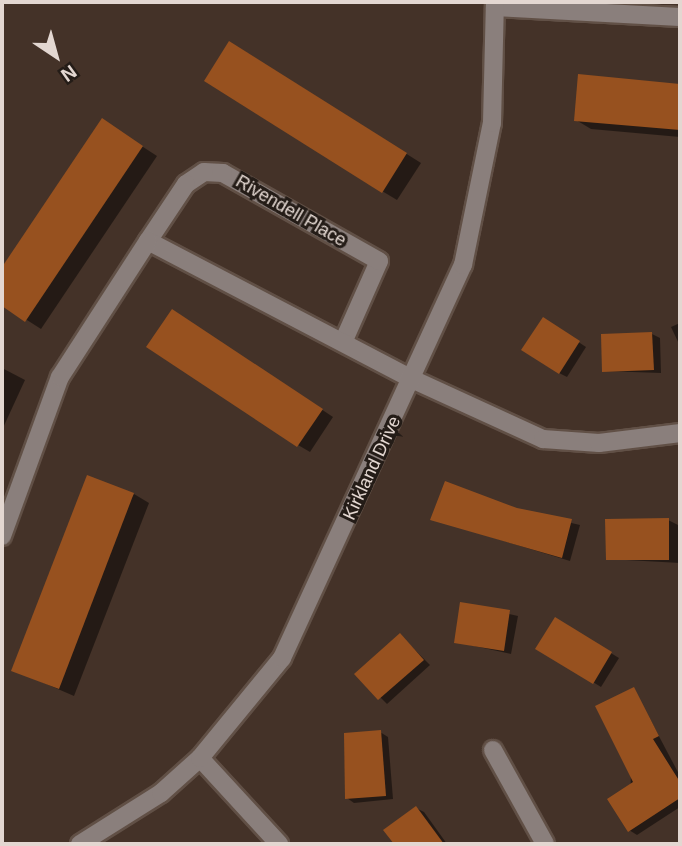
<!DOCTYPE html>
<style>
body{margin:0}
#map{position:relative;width:682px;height:846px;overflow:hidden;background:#443228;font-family:Helvetica,sans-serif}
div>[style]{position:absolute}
.shadow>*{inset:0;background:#0007}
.building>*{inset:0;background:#97511f}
.roads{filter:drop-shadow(2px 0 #615046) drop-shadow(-2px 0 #615046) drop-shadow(0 2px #615046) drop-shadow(0 -2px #615046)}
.minor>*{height:18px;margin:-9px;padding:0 9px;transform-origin:9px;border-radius:9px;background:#8a7f7c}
span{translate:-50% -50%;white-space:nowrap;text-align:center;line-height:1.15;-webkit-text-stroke:6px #241c17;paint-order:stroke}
.street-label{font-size:18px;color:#e3d7d1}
.frame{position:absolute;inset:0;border:4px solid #e3d7d1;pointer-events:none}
.north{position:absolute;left:21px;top:21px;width:70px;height:70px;-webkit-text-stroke:5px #241c17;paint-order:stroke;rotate:144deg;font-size:19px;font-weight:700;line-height:28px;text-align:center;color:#e3d7d1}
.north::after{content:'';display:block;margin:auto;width:24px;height:32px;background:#e3d7d1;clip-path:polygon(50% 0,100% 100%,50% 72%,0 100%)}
</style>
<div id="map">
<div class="shadow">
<div style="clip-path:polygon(245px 52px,421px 163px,397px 200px,382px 191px)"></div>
<div style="clip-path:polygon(580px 76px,680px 85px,680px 137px,591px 129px,576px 120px)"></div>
<div style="clip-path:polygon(103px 121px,157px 156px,41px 329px,2px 304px,2px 270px)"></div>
<div style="clip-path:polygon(184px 318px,333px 417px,310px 452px,298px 445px)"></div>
<div style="clip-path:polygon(680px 323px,680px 346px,671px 327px)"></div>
<div style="clip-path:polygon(551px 324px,586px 347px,567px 377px,559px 373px)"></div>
<div style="clip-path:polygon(652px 334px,660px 338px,661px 373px,604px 371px)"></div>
<div style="clip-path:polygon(2px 368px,25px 380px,2px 430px)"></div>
<div style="clip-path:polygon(134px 494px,149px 503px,74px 696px,14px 670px)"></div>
<div style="clip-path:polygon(516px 510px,580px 525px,570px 561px,432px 519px)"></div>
<div style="clip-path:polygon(668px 520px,680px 526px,680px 563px,608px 559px)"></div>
<div style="clip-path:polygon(462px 604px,518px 616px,511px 654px,456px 642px)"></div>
<div style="clip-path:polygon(555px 619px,619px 658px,601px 687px,538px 648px)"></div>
<div style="clip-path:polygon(400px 635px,430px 665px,387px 704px,357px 674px)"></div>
<div style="clip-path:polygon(634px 689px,680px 776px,680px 807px,637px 835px,629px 830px)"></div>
<div style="clip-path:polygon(380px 732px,388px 737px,393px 799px,354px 803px,347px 798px)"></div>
<div style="clip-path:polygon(416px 808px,424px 812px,447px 844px,396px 844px,386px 830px)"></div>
</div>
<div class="building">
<div style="clip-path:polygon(229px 41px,407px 153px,382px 193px,204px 81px)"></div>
<div style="clip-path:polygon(578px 74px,680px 84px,680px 130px,574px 121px)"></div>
<div style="clip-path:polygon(102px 118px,143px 146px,25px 322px,2px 306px,2px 267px)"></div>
<div style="clip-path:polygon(172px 309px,323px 409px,297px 447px,146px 347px)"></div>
<div style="clip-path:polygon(543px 317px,580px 341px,559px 374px,521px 350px)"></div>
<div style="clip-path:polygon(652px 332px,654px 370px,602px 372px,601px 334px)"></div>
<div style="clip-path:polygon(87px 475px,134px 493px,59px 689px,11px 671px)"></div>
<div style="clip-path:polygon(445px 481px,517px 508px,572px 519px,562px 558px,430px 520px)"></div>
<div style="clip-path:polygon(669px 518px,669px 560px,606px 560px,605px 519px)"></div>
<div style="clip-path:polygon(460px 602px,510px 610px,504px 651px,454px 643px)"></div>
<div style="clip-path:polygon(555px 617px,612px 652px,593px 684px,535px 649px)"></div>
<div style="clip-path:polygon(400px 633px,424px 660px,378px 700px,354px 674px)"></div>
<div style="clip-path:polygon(634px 687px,659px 736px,653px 739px,680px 782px,680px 798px,628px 832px,607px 799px,633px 782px,595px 706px)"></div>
<div style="clip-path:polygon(381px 730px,386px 796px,345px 799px,344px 733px)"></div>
<div style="clip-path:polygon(416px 806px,444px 844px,394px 844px,383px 830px)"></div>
</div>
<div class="roads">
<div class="minor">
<div style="left:495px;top:7px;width:185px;rotate:3.1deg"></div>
<div style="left:344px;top:340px;width:86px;rotate:-66.1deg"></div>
<div style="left:379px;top:261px;width:179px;rotate:-150.6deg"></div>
<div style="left:223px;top:173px;width:19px;rotate:-177deg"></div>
<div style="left:204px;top:172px;width:22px;rotate:146deg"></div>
<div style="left:186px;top:184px;width:69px;rotate:123.7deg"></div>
<div style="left:148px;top:241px;width:300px;rotate:27.6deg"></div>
<div style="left:414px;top:380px;width:142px;rotate:24.6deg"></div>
<div style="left:543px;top:439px;width:56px;rotate:4.1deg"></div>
<div style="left:599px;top:443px;width:82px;rotate:-7deg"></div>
<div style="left:2px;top:536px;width:169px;rotate:-70deg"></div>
<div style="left:60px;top:377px;width:162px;rotate:-57.1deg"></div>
<div style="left:493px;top:750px;width:107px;rotate:61deg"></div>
<div style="left:200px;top:758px;width:117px;rotate:47.4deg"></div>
<div style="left:80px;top:844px;width:96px;rotate:-32.2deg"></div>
<div style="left:161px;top:793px;width:52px;rotate:-41.9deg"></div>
<div style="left:200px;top:758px;width:129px;rotate:-50.6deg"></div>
<div style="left:282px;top:658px;width:433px;rotate:-65.3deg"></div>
<div style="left:463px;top:265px;width:145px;rotate:-78.5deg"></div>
<div style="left:492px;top:123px;width:121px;rotate:-88.6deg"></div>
</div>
</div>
<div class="street-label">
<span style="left:291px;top:211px;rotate:30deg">Rivendell Place</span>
<span style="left:372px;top:468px;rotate:-65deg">Kirkland Drive</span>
</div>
<div class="frame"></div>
<div class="north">N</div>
</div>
